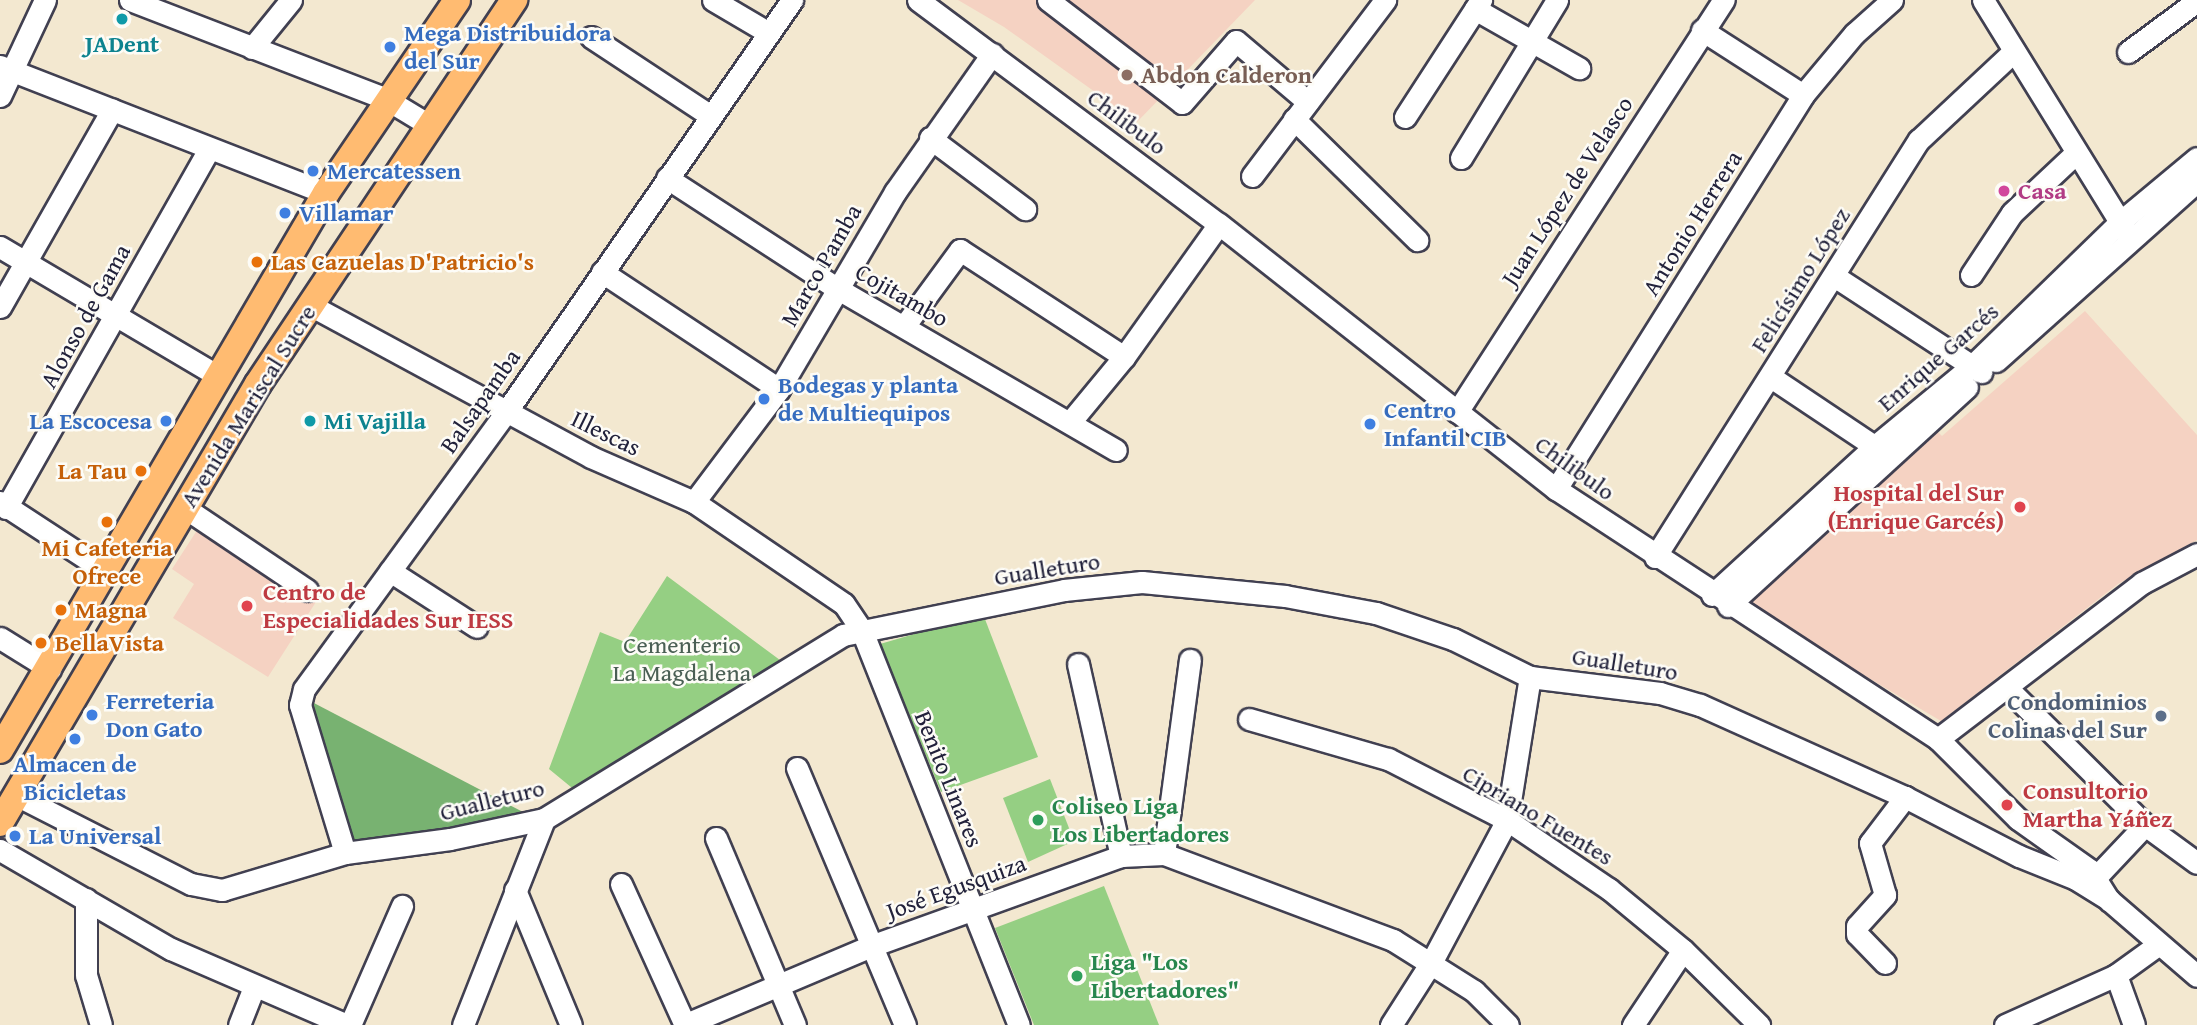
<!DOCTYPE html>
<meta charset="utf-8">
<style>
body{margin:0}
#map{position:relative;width:2197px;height:1025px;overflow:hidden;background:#f3e8d0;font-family:"Gentium Book Plus",serif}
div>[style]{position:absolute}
.built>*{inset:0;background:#f5d2c2}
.green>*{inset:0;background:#95cf83}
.forest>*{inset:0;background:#78b271}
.roads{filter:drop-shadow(2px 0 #414051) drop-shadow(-2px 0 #414051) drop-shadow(0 2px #414051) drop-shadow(0 -2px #414051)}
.minor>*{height:21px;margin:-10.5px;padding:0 10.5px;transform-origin:10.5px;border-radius:10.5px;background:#fff}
.major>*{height:26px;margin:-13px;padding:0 13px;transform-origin:13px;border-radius:13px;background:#ffbb71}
.dots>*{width:19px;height:19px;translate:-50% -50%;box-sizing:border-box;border:4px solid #fdfcf7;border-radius:50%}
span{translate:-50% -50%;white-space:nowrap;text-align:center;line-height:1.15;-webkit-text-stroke:5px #fdfcf7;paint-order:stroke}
.shop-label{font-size:24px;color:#366cbe;font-weight:700}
.left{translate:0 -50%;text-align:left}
.right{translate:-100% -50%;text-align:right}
.culture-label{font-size:24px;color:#0d838f;font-weight:700}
.education-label{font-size:24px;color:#785e54;font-weight:700}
.street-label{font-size:24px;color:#22223b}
.hotel-label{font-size:24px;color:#b23c85;font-weight:700}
.food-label{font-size:24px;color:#c56008;font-weight:700}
.health-label{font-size:24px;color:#be3a42;font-weight:700}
.park-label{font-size:24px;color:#4a5f54}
.service-label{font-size:24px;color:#4e5e75;font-weight:700}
.leisure-label{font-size:24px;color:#27864d;font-weight:700}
</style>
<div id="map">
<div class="built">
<div style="clip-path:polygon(958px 0,1255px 0,1137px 122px,1004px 27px)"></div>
<div style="clip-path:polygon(2085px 311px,2197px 435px,2197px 540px,2118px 584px,1941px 721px,1737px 600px,1933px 427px,1942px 436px)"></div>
<div style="clip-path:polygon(203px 521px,321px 594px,268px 677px,173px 618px,194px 584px,172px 569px)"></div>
</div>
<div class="green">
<div style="clip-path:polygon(667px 576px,784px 663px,577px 792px,549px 769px,600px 632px,625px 642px)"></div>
<div style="clip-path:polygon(983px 614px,1038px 757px,941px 792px,880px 644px)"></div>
<div style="clip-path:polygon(1050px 779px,1074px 841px,1028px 862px,1003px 798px)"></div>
<div style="clip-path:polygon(1104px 886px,1159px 1025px,1034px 1025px,995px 928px)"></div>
</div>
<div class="forest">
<div style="clip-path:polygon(312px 702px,523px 812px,455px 831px,352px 841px)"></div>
</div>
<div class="roads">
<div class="minor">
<div style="left:130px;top:0;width:274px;rotate:21.1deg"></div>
<div style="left:386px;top:99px;width:50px;rotate:31.2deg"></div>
<div style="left:713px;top:0;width:65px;rotate:30.5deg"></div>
<div style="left:918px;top:0;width:375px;rotate:36.7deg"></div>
<div style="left:1219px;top:224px;width:429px;rotate:38.2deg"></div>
<div style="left:1556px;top:489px;width:457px;rotate:33.2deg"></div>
<div style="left:1938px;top:739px;width:113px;rotate:45deg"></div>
<div style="left:2018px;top:819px;width:88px;rotate:35.3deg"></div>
<div style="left:2090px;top:870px;width:36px;rotate:58deg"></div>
<div style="left:2109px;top:900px;width:116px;rotate:40.8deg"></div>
<div style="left:1048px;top:0;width:169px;rotate:37.5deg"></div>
<div style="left:1182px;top:103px;width:82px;rotate:-48.9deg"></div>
<div style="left:1236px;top:41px;width:94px;rotate:40.3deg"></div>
<div style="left:1983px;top:0;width:274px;rotate:58.3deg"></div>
<div style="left:1475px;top:9px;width:120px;rotate:29.6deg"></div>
<div style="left:1702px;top:30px;width:120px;rotate:32.8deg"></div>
<div style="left:591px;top:37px;width:144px;rotate:33.4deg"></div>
<div style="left:252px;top:48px;width:62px;rotate:-50.9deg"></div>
<div style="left:2128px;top:52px;width:86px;rotate:-36.5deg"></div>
<div style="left:0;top:66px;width:350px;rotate:21.3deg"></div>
<div style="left:0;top:96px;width:106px;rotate:-64.9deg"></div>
<div style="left:1405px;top:117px;width:140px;rotate:-57deg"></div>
<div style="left:1294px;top:119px;width:173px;rotate:44.5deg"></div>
<div style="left:930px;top:138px;width:119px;rotate:36.8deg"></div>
<div style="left:1461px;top:158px;width:185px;rotate:-58.7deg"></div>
<div style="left:1252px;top:176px;width:221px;rotate:-52.9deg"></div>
<div style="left:667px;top:178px;width:204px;rotate:33deg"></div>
<div style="left:838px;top:289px;width:321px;rotate:30.1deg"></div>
<div style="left:0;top:247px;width:253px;rotate:30.6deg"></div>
<div style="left:602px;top:272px;width:212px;rotate:33.5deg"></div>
<div style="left:1971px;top:275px;width:74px;rotate:-56.5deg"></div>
<div style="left:2012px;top:213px;width:88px;rotate:-43.2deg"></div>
<div style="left:1834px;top:276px;width:176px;rotate:33.1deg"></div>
<div style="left:310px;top:305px;width:319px;rotate:28.4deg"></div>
<div style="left:591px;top:457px;width:112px;rotate:23.6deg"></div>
<div style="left:694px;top:502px;width:181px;rotate:34.2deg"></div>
<div style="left:844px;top:604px;width:32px;rotate:56deg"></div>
<div style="left:862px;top:631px;width:424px;rotate:68.3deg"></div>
<div style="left:0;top:307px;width:227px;rotate:-60.4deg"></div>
<div style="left:905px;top:325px;width:93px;rotate:-53.7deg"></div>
<div style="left:960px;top:250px;width:196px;rotate:33.1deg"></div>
<div style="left:1996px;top:361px;width:270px;rotate:-41.8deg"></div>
<div style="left:1771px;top:377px;width:138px;rotate:33.8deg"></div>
<div style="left:1457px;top:412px;width:491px;rotate:-57.1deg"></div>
<div style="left:1071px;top:421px;width:83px;rotate:-50.4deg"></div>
<div style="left:1124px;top:357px;width:163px;rotate:-54.5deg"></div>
<div style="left:1556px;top:489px;width:465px;rotate:-57.9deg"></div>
<div style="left:1803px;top:95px;width:80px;rotate:-50.1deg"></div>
<div style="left:1854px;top:34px;width:51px;rotate:-41.8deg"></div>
<div style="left:0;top:502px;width:128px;rotate:33.2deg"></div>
<div style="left:694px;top:502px;width:141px;rotate:-53deg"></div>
<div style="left:779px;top:389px;width:229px;rotate:-59.5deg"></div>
<div style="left:895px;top:192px;width:169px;rotate:-54.9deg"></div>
<div style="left:6px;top:508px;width:412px;rotate:-60.5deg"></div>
<div style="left:185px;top:508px;width:147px;rotate:33.9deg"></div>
<div style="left:1655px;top:557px;width:494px;rotate:-57.7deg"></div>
<div style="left:1919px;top:140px;width:130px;rotate:-43.1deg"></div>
<div style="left:390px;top:571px;width:103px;rotate:32.8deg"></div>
<div style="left:1712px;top:595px;width:219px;rotate:-42.4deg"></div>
<div style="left:1874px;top:447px;width:127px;rotate:-39.6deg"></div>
<div style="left:1972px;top:366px;width:206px;rotate:-44.2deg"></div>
<div style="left:2120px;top:222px;width:100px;rotate:-39.7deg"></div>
<div style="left:1728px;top:606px;width:324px;rotate:-42.5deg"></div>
<div style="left:0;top:638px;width:59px;rotate:31.8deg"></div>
<div style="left:1078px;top:664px;width:197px;rotate:77.4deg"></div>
<div style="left:2007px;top:688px;width:194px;rotate:44.8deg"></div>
<div style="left:2145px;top:825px;width:64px;rotate:36.2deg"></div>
<div style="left:1249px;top:719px;width:145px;rotate:16.1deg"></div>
<div style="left:1388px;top:759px;width:134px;rotate:27.1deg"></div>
<div style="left:1507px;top:820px;width:123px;rotate:34.1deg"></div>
<div style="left:1609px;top:889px;width:96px;rotate:39.5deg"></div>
<div style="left:1683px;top:950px;width:107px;rotate:44.6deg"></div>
<div style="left:1938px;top:739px;width:257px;rotate:-37.4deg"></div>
<div style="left:2142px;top:583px;width:62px;rotate:-27.8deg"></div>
<div style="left:797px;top:768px;width:279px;rotate:67.2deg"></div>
<div style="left:16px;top:795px;width:196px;rotate:27deg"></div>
<div style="left:191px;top:884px;width:32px;rotate:11deg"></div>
<div style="left:222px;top:890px;width:128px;rotate:-16.7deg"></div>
<div style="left:345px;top:853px;width:106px;rotate:-7.6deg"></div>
<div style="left:450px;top:839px;width:96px;rotate:-12deg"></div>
<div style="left:544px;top:819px;width:351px;rotate:-31.6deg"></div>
<div style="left:843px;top:635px;width:226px;rotate:-11.5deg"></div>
<div style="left:1064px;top:590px;width:78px;rotate:-5.9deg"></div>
<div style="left:1142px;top:582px;width:144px;rotate:5.6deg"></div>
<div style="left:1285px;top:596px;width:93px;rotate:10.6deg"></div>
<div style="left:1376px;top:613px;width:81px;rotate:18.7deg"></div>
<div style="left:1453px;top:639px;width:86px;rotate:26.3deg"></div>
<div style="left:1530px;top:677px;width:131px;rotate:7deg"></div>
<div style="left:1660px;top:693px;width:42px;rotate:16.7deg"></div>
<div style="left:1700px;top:705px;width:225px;rotate:24.2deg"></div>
<div style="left:1905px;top:797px;width:128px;rotate:27.4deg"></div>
<div style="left:2019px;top:856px;width:61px;rotate:22deg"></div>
<div style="left:2076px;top:879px;width:39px;rotate:32deg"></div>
<div style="left:716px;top:838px;width:203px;rotate:67.1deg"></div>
<div style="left:0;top:850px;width:198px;rotate:30.1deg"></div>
<div style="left:171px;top:949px;width:192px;rotate:23.4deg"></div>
<div style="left:345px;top:853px;width:155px;rotate:-106.9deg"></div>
<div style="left:300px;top:705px;width:16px;rotate:-76deg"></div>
<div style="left:304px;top:689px;width:343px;rotate:-53.9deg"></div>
<div style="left:506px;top:412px;width:502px;rotate:-55.23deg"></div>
<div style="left:1164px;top:854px;width:196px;rotate:-82.4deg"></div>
<div style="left:2096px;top:877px;width:71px;rotate:-46.7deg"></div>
<div style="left:621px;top:884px;width:155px;rotate:65.6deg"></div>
<div style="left:515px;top:890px;width:146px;rotate:67.5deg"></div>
<div style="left:86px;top:899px;width:76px;rotate:90deg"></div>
<div style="left:86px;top:975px;width:52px;rotate:73.3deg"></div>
<div style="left:1885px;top:963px;width:40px;rotate:-134deg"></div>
<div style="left:1857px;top:934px;width:8px;rotate:-90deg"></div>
<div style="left:1857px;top:926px;width:42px;rotate:-47.9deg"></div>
<div style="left:1885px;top:895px;width:54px;rotate:-106.1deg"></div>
<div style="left:1870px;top:843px;width:58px;rotate:-52.7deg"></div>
<div style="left:2116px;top:975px;width:53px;rotate:70.2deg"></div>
<div style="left:239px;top:1025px;width:41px;rotate:-68.5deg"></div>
<div style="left:350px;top:1025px;width:130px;rotate:-66.4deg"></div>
<div style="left:463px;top:1025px;width:221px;rotate:-68.5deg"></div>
<div style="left:684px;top:1025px;width:203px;rotate:-22.9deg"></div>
<div style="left:871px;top:946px;width:266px;rotate:-19.8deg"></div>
<div style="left:1121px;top:856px;width:43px;rotate:-2.7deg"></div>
<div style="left:1164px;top:854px;width:245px;rotate:20.6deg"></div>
<div style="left:1393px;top:940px;width:96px;rotate:32.2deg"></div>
<div style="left:1474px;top:991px;width:48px;rotate:45deg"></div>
<div style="left:1391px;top:1025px;width:76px;rotate:-57.4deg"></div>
<div style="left:1432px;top:961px;width:160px;rotate:-62deg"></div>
<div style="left:1507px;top:820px;width:145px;rotate:-80.9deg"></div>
<div style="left:1633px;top:1025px;width:90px;rotate:-56.3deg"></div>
<div style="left:2005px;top:1025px;width:122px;rotate:-24.2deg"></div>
<div style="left:2116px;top:975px;width:53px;rotate:-35.8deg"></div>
</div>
<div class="major">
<div style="left:0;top:750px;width:645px;rotate:-59.66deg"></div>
<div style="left:326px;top:193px;width:233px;rotate:-55.8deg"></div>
<div style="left:0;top:823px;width:509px;rotate:-59.56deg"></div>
<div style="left:258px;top:384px;width:462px;rotate:-56.3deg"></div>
</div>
</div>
<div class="dots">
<div style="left:122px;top:19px;background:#0f9aa8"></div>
<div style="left:390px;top:47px;background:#3f7fe0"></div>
<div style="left:1127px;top:75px;background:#8d6e63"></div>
<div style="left:313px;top:171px;background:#3f7fe0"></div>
<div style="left:2004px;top:191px;background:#d1479c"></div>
<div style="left:285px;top:213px;background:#3f7fe0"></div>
<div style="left:257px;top:262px;background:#e8710a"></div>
<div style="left:764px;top:399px;background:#3f7fe0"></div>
<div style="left:166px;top:421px;background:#3f7fe0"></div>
<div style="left:310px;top:421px;background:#0f9aa8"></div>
<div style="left:1370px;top:424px;background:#3f7fe0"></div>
<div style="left:141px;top:471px;background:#e8710a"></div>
<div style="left:2020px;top:507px;background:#e0444e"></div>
<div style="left:107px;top:522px;background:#e8710a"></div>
<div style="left:247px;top:606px;background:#e0444e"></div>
<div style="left:61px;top:610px;background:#e8710a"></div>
<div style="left:41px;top:643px;background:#e8710a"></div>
<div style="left:92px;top:715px;background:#3f7fe0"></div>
<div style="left:2161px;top:716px;background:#5c6f8a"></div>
<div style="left:75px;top:739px;background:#3f7fe0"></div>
<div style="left:2007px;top:805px;background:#e0444e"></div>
<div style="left:1038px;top:820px;background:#2e9e5b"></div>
<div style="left:15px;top:836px;background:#3f7fe0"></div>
<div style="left:1077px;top:976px;background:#2e9e5b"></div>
</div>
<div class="shop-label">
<span class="left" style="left:404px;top:47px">Mega Distribuidora<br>del Sur</span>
<span class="left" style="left:327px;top:171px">Mercatessen</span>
<span class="left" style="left:299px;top:213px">Villamar</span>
<span class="left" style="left:778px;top:399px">Bodegas y planta<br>de Multiequipos</span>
<span class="left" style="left:1384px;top:424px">Centro<br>Infantil CIB</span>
<span class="right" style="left:152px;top:421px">La Escocesa</span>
<span class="left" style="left:106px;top:715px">Ferreteria<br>Don Gato</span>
<span style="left:75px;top:778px">Almacen de<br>Bicicletas</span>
<span class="left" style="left:29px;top:836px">La Universal</span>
</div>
<div class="culture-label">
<span style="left:122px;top:44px">JADent</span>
<span class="left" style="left:324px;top:421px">Mi Vajilla</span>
</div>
<div class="education-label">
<span class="left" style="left:1141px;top:75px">Abdon Calderon</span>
</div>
<div class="street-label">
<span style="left:1127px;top:122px;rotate:37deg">Chilibulo</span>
<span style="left:1567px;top:191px;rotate:-57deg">Juan López de Velasco</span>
<span style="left:1692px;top:223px;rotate:-58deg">Antonio Herrera</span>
<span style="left:821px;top:265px;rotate:-60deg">Marco Pamba</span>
<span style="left:1800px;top:280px;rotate:-58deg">Felicísimo López</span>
<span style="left:902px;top:295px;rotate:30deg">Cojitambo</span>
<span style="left:85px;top:316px;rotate:-61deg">Alonso de Gama</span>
<span style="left:1938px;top:357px;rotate:-41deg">Enrique Garcés</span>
<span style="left:480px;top:401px;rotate:-55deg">Balsapamba</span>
<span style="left:248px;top:406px;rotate:-58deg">Avenida Mariscal Sucre</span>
<span style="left:606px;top:433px;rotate:26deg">Illescas</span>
<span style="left:1575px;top:468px;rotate:36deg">Chilibulo</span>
<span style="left:1047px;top:569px;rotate:-9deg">Gualleturo</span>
<span style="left:1625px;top:664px;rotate:9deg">Gualleturo</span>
<span style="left:949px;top:779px;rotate:68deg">Benito Linares</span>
<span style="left:492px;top:800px;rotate:-14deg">Gualleturo</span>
<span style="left:1538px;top:815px;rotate:31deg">Cipriano Fuentes</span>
<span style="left:956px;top:887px;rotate:-20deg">José Egusquiza</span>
</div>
<div class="hotel-label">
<span class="left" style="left:2018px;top:191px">Casa</span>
</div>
<div class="food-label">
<span class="left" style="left:271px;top:262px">Las Cazuelas D'Patricio's</span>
<span class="right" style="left:127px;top:471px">La Tau</span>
<span style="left:107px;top:562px">Mi Cafeteria<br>Ofrece</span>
<span class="left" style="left:75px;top:610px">Magna</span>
<span class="left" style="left:55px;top:643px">BellaVista</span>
</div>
<div class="health-label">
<span class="right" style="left:2004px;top:507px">Hospital del Sur<br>(Enrique Garcés)</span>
<span class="left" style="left:263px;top:606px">Centro de<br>Especialidades Sur IESS</span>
<span class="left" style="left:2023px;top:805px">Consultorio<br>Martha Yáñez</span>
</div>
<div class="park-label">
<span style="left:682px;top:659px">Cementerio<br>La Magdalena</span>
</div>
<div class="service-label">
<span class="right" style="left:2147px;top:716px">Condominios<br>Colinas del Sur</span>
</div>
<div class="leisure-label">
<span class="left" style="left:1052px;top:820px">Coliseo Liga<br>Los Libertadores</span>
<span class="left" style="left:1091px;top:976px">Liga "Los<br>Libertadores"</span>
</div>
</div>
